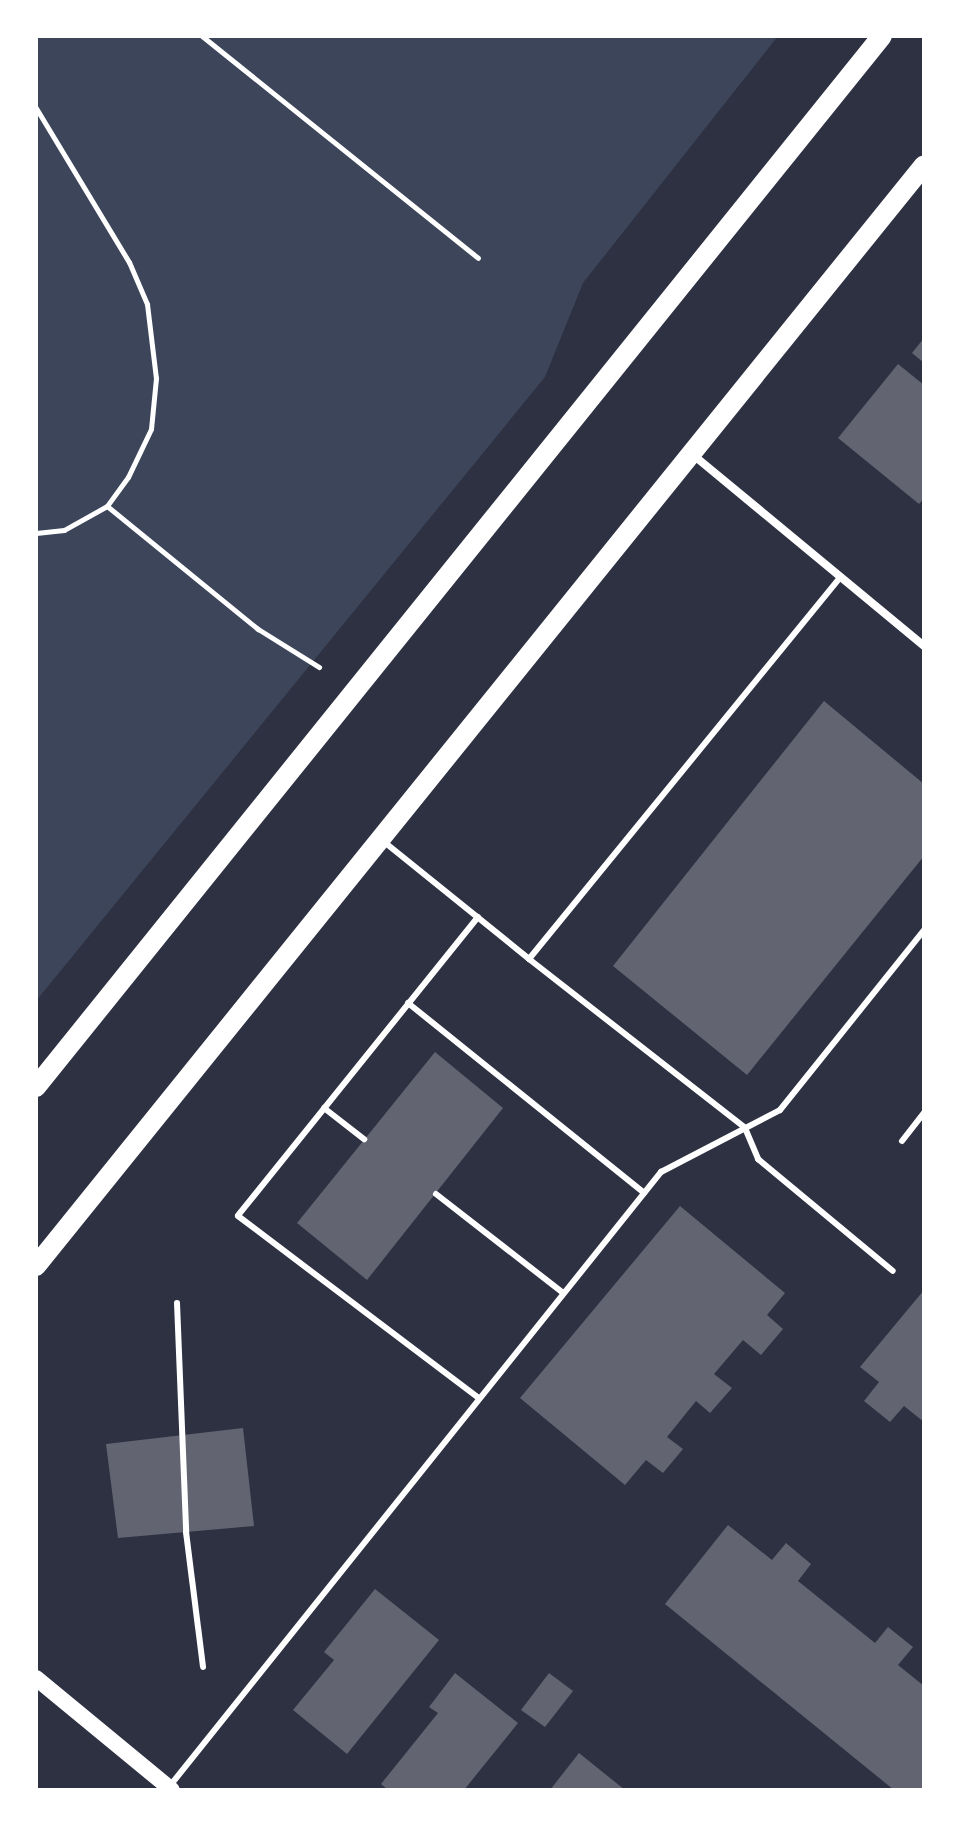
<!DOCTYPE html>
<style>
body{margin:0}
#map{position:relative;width:960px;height:1826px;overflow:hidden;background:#2d3142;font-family:"PT Sans Narrow",sans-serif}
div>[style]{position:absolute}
.green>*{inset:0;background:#3c4559}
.building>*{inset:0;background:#626471}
.path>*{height:5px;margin:-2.5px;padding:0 2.5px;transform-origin:2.5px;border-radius:2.5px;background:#fff}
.service>*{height:6px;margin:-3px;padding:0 3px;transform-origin:3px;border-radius:3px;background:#fff}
.minor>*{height:8px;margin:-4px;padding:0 4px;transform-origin:4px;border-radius:4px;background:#fff}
.secondary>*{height:16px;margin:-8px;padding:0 8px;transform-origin:8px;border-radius:8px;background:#fff}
.primary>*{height:20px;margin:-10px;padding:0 10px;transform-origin:10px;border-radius:10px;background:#fff}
span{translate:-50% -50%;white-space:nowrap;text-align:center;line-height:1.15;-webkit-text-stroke:6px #fff;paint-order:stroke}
.frame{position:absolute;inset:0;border:38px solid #fff;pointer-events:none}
</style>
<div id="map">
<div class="green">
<div style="clip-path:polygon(36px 36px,778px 36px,583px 283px,545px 377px,36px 1001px)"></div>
</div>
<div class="building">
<div style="clip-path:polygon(924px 338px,924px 363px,912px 353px)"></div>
<div style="clip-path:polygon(898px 364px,924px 385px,924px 498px,919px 504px,838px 438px)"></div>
<div style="clip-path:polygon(824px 701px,924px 784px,924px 856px,747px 1075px,613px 966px)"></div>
<div style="clip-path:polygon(435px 1052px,503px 1108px,367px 1280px,297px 1223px)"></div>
<div style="clip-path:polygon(680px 1206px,785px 1293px,767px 1315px,783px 1329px,761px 1355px,743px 1340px,714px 1374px,732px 1388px,710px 1413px,696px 1401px,667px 1437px,683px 1449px,663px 1473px,646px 1460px,625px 1485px,520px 1398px)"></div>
<div style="clip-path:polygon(924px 1290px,924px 1422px,904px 1406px,890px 1422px,864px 1401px,879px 1382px,860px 1367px)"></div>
<div style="clip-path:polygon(243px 1428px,254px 1526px,118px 1538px,106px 1444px)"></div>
<div style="clip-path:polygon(728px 1525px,772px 1560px,786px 1543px,811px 1564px,798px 1581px,875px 1643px,888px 1627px,913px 1647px,898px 1665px,924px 1686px,924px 1790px,894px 1790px,665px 1604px)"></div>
<div style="clip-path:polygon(375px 1589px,439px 1640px,347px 1754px,293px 1710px,334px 1660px,324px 1652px)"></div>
<div style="clip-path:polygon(455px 1673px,518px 1723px,464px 1790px,388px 1790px,381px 1784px,438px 1713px,429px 1707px)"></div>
<div style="clip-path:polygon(549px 1673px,573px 1691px,545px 1727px,521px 1710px)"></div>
<div style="clip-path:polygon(579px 1753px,625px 1790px,550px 1790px)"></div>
</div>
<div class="path">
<div style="left:202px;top:36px;width:354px;rotate:38.8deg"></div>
<div style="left:36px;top:108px;width:180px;rotate:58.9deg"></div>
<div style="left:129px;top:262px;width:46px;rotate:66.8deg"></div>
<div style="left:147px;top:304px;width:75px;rotate:83.1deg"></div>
<div style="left:156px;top:378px;width:51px;rotate:95.6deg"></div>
<div style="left:151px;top:429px;width:53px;rotate:115.6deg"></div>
<div style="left:128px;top:477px;width:36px;rotate:126deg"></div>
<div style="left:107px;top:506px;width:49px;rotate:150.8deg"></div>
<div style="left:64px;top:530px;width:28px;rotate:174deg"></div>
<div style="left:107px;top:506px;width:195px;rotate:39.2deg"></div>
<div style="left:258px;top:629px;width:72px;rotate:31.9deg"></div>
</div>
<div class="service">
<div style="left:383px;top:841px;width:188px;rotate:38.9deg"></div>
<div style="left:529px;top:959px;width:493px;rotate:-50.8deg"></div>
<div style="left:478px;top:917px;width:383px;rotate:128.8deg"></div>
<div style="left:238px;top:1216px;width:302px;rotate:37.1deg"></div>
<div style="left:529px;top:959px;width:274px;rotate:38deg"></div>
<div style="left:745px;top:1128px;width:34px;rotate:67deg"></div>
<div style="left:758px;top:1159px;width:175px;rotate:39.7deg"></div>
<div style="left:408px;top:1003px;width:303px;rotate:38.8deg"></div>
<div style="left:324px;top:1108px;width:51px;rotate:37.8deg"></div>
<div style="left:902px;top:1141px;width:36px;rotate:-52deg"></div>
<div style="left:436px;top:1194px;width:161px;rotate:37.9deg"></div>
<div style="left:177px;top:1303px;width:229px;rotate:87.7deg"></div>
<div style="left:186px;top:1532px;width:136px;rotate:82.8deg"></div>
<div style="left:169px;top:1787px;width:788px;rotate:-51.34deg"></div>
<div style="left:661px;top:1172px;width:134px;rotate:-27.5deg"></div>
<div style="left:780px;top:1110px;width:231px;rotate:-51.3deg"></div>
</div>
<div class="minor">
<div style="left:692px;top:454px;width:301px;rotate:39.6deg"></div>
</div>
<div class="secondary">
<div style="left:36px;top:1678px;width:176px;rotate:39.5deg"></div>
</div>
<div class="primary">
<div style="left:36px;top:1087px;width:1349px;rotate:-51.17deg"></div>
<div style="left:36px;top:1266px;width:1414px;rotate:-51.11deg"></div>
</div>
<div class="frame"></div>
</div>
